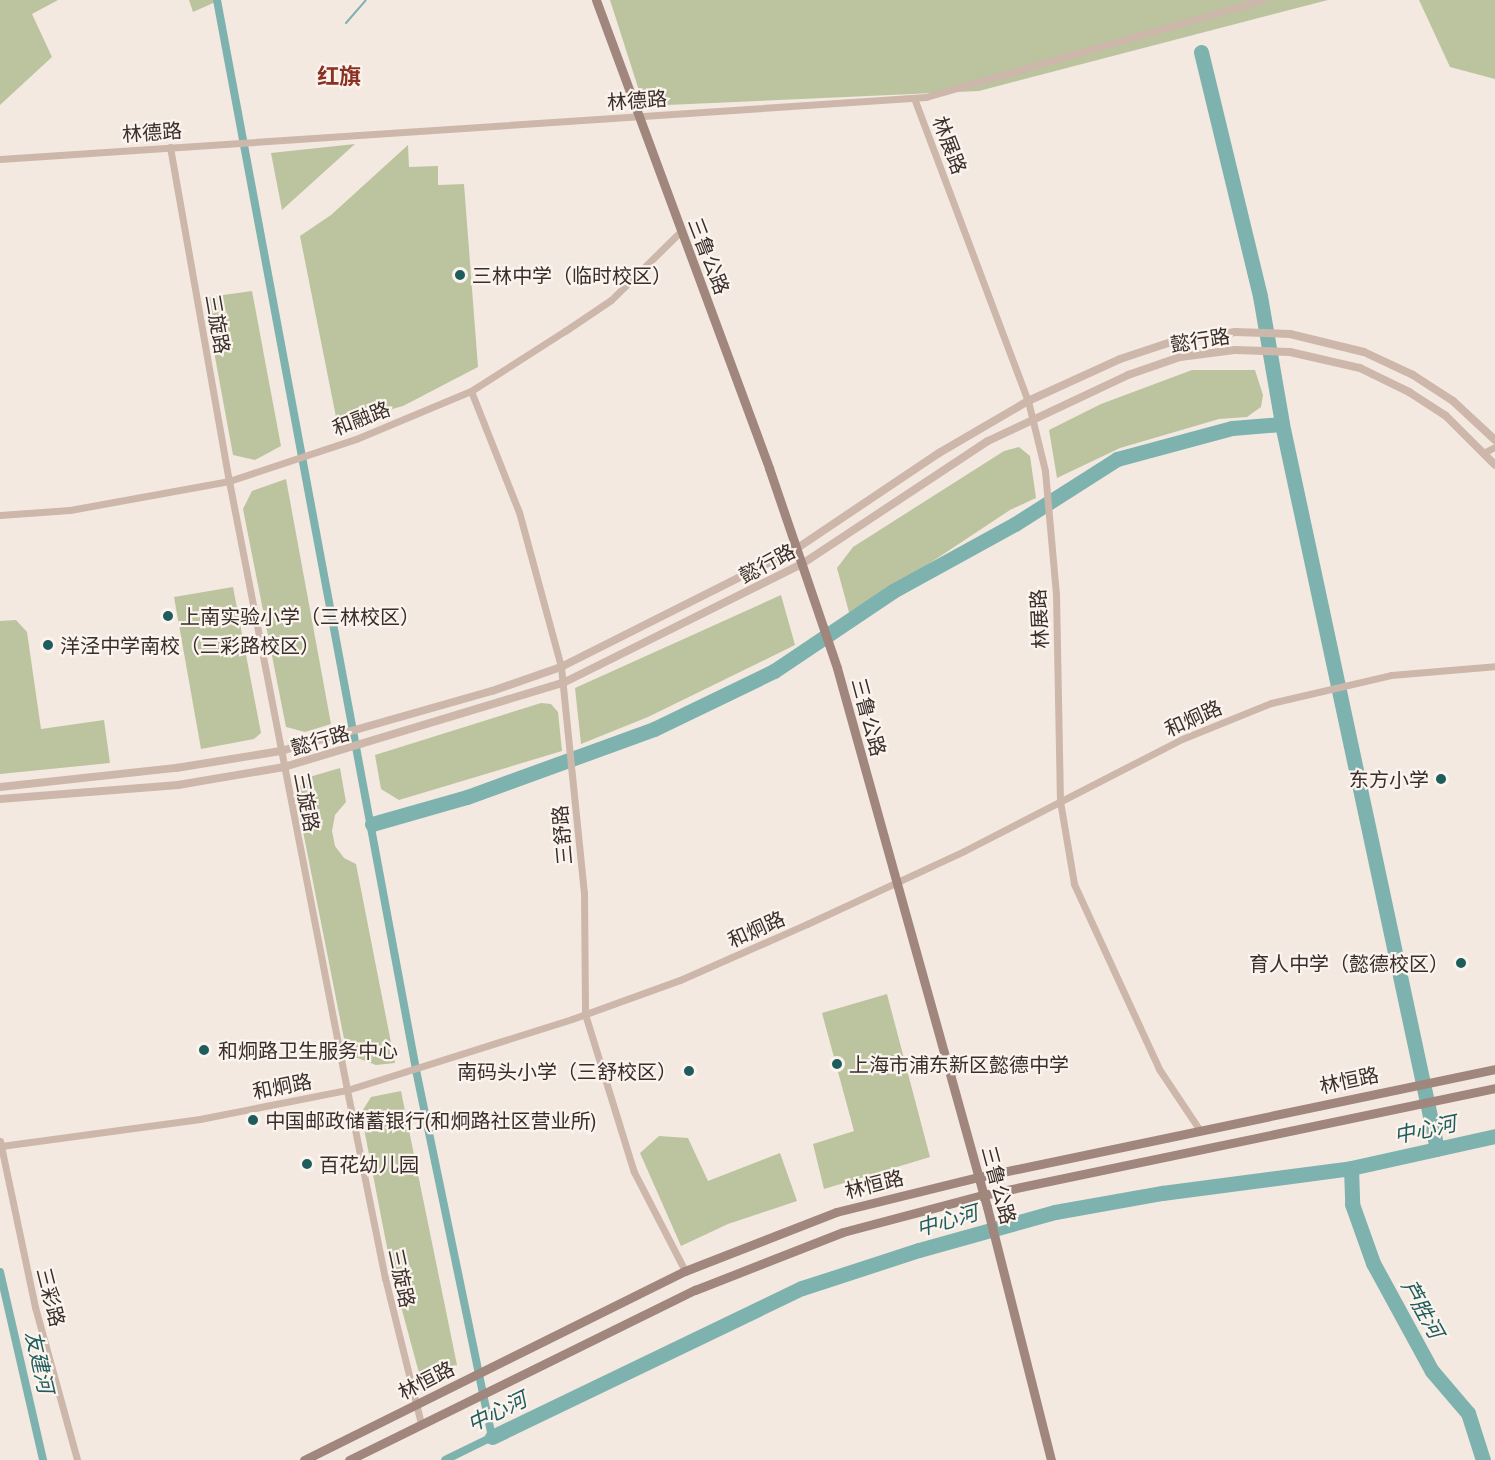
<!DOCTYPE html>
<meta charset="utf-8">
<style>
body{margin:0}
#map{position:relative;width:1495px;height:1460px;overflow:hidden;background:#f4e9e0;font-family:"Archivo Narrow","Noto Sans SC",sans-serif}
div>[style]{position:absolute}
.green>*{inset:0;background:#bbc49f}
.stream>*{height:2px;margin:-1px;padding:0 1px;transform-origin:1px;border-radius:1px;background:#7eb2af}
.canal>*{height:8px;margin:-4px;padding:0 4px;transform-origin:4px;border-radius:4px;background:#7eb2af}
.river>*{height:15px;margin:-7.5px;padding:0 7.5px;transform-origin:7.5px;border-radius:7.5px;background:#7eb2af}
.minor>*{height:7px;margin:-3.5px;padding:0 3.5px;transform-origin:3.5px;border-radius:3.5px;background:#cdb7ab}
.tertiary>*{height:8px;margin:-4px;padding:0 4px;transform-origin:4px;border-radius:4px;background:#cdb7ab}
.secondary>*{height:9px;margin:-4.5px;padding:0 4.5px;transform-origin:4.5px;border-radius:4.5px;background:#a0867c}
.dots>*{width:16px;height:16px;translate:-50% -50%;box-sizing:border-box;border:3px solid #fbf3ed;border-radius:50%}
span{translate:-50% -50%;white-space:nowrap;text-align:center;line-height:1.15;-webkit-text-stroke:4.5px #fbf3ed;paint-order:stroke}
.street-label{font-size:20px;color:#3a2e2a}
.poi-label{font-size:20px;color:#3a2e2a}
.left{translate:0 -50%;text-align:left}
.right{translate:-100% -50%;text-align:right}
.water-label{font-size:21px;color:#1e5d5b;font-style:italic}
.quarter-label{font-size:22px;color:#8b3121;font-weight:700}
</style>
<div id="map">
<div class="green">
<div style="clip-path:polygon(0 0,58px 0,32px 14px,52px 57px,0 105px)"></div>
<div style="clip-path:polygon(189px 0,220px 0,193px 12px)"></div>
<div style="clip-path:polygon(610px 0,1328px 0,979px 91px,644px 106px)"></div>
<div style="clip-path:polygon(1419px 0,1495px 0,1495px 79px,1450px 67px)"></div>
<div style="clip-path:polygon(355px 144px,282px 210px,271px 153px)"></div>
<div style="clip-path:polygon(408px 145px,409px 167px,438px 166px,438px 185px,464px 184px,478px 367px,403px 406px,371px 415px,336px 417px,300px 236px,331px 215px)"></div>
<div style="clip-path:polygon(252px 291px,281px 446px,255px 460px,233px 455px,206px 308px,209px 297px)"></div>
<div style="clip-path:polygon(1192px 370px,1255px 370px,1263px 395px,1261px 407px,1247px 417px,1219px 419px,1120px 448px,1057px 478px,1049px 430px,1101px 404px)"></div>
<div style="clip-path:polygon(1019px 447px,1030px 456px,1036px 498px,1010px 510px,850px 616px,837px 568px,853px 547px,1004px 451px)"></div>
<div style="clip-path:polygon(286px 479px,331px 724px,305px 732px,286px 727px,243px 509px,252px 491px)"></div>
<div style="clip-path:polygon(233px 587px,261px 733px,254px 739px,201px 749px,174px 597px)"></div>
<div style="clip-path:polygon(781px 595px,795px 645px,648px 717px,581px 744px,575px 688px)"></div>
<div style="clip-path:polygon(16px 620px,27px 632px,41px 729px,104px 720px,110px 763px,0 774px,0 621px)"></div>
<div style="clip-path:polygon(541px 703px,551px 704px,558px 712px,562px 751px,399px 800px,381px 789px,375px 755px)"></div>
<div style="clip-path:polygon(340px 768px,346px 802px,335px 815px,332px 831px,335px 846px,344px 858px,356px 864px,395px 1063px,376px 1065px,347px 1054px,298px 806px,300px 786px,306px 778px)"></div>
<div style="clip-path:polygon(887px 994px,930px 1157px,824px 1189px,813px 1144px,854px 1131px,822px 1013px)"></div>
<div style="clip-path:polygon(401px 1091px,457px 1365px,431px 1379px,419px 1373px,392px 1273px,361px 1113px,371px 1097px)"></div>
<div style="clip-path:polygon(659px 1136px,688px 1138px,708px 1181px,780px 1153px,797px 1201px,728px 1224px,681px 1246px,640px 1153px)"></div>
</div>
<div class="stream">
<div style="left:346px;top:23px;width:30px;rotate:-49deg"></div>
</div>
<div class="canal">
<div style="left:217px;top:0;width:1088px;rotate:79.46deg"></div>
<div style="left:416px;top:1070px;width:375px;rotate:78.3deg"></div>
<div style="left:492px;top:1437px;width:52px;rotate:153.9deg"></div>
<div style="left:0;top:1272px;width:193px;rotate:77.1deg"></div>
</div>
<div class="river">
<div style="left:1201px;top:52px;width:251px;rotate:76.4deg"></div>
<div style="left:1260px;top:296px;width:130px;rotate:80.2deg"></div>
<div style="left:1282px;top:424px;width:741px;rotate:77.93deg"></div>
<div style="left:372px;top:824px;width:99px;rotate:-15.9deg"></div>
<div style="left:467px;top:797px;width:199px;rotate:-20deg"></div>
<div style="left:654px;top:729px;width:133px;rotate:-25.8deg"></div>
<div style="left:774px;top:671px;width:143px;rotate:-33.9deg"></div>
<div style="left:893px;top:591px;width:139px;rotate:-28.8deg"></div>
<div style="left:1015px;top:524px;width:121px;rotate:-32.5deg"></div>
<div style="left:1117px;top:459px;width:119px;rotate:-15.1deg"></div>
<div style="left:1232px;top:428px;width:50px;rotate:-4.6deg"></div>
<div style="left:1351px;top:1168px;width:36px;rotate:88deg"></div>
<div style="left:1352px;top:1204px;width:63px;rotate:70.4deg"></div>
<div style="left:1373px;top:1263px;width:123px;rotate:61.4deg"></div>
<div style="left:1432px;top:1371px;width:55px;rotate:49.4deg"></div>
<div style="left:1468px;top:1413px;width:49px;rotate:72.3deg"></div>
<div style="left:492px;top:1437px;width:344px;rotate:-25.7deg"></div>
<div style="left:802px;top:1288px;width:123px;rotate:-18deg"></div>
<div style="left:919px;top:1250px;width:141px;rotate:-15.6deg"></div>
<div style="left:1055px;top:1212px;width:109px;rotate:-10.1deg"></div>
<div style="left:1162px;top:1193px;width:191px;rotate:-7.5deg"></div>
<div style="left:1351px;top:1168px;width:148px;rotate:-12.5deg"></div>
</div>
<div class="minor">
<div style="left:914px;top:98px;width:324px;rotate:69.4deg"></div>
<div style="left:1028px;top:401px;width:72px;rotate:76.3deg"></div>
<div style="left:1045px;top:471px;width:123px;rotate:84.9deg"></div>
<div style="left:1056px;top:594px;width:207px;rotate:88.9deg"></div>
<div style="left:1060px;top:801px;width:84px;rotate:80.4deg"></div>
<div style="left:1074px;top:884px;width:204px;rotate:65.3deg"></div>
<div style="left:1159px;top:1069px;width:72px;rotate:56.3deg"></div>
<div style="left:170px;top:147px;width:339px;rotate:80deg"></div>
<div style="left:229px;top:481px;width:620px;rotate:79.03deg"></div>
<div style="left:347px;top:1090px;width:192px;rotate:78.6deg"></div>
<div style="left:385px;top:1278px;width:150px;rotate:76.1deg"></div>
<div style="left:0;top:159px;width:928px;rotate:-3.83deg"></div>
<div style="left:926px;top:97px;width:351px;rotate:-16.1deg"></div>
<div style="left:471px;top:391px;width:130px;rotate:68.4deg"></div>
<div style="left:519px;top:512px;width:161px;rotate:74.8deg"></div>
<div style="left:561px;top:667px;width:227px;rotate:84.2deg"></div>
<div style="left:584px;top:893px;width:121px;rotate:89.5deg"></div>
<div style="left:585px;top:1014px;width:165px;rotate:72.8deg"></div>
<div style="left:634px;top:1172px;width:111px;rotate:62.7deg"></div>
<div style="left:1485px;top:452px;width:11px;rotate:-27deg"></div>
<div style="left:0;top:515px;width:70px;rotate:-4.1deg"></div>
<div style="left:70px;top:510px;width:162px;rotate:-10.3deg"></div>
<div style="left:229px;top:481px;width:134px;rotate:-18.3deg"></div>
<div style="left:356px;top:439px;width:125px;rotate:-22.7deg"></div>
<div style="left:471px;top:391px;width:112px;rotate:-32.6deg"></div>
<div style="left:565px;top:331px;width:55px;rotate:-34deg"></div>
<div style="left:611px;top:300px;width:98px;rotate:-44.6deg"></div>
<div style="left:0;top:1141px;width:170px;rotate:78.1deg"></div>
<div style="left:35px;top:1307px;width:159px;rotate:74.6deg"></div>
<div style="left:1px;top:1146px;width:201px;rotate:-7.7deg"></div>
<div style="left:200px;top:1119px;width:150px;rotate:-11.2deg"></div>
<div style="left:347px;top:1090px;width:236px;rotate:-17.5deg"></div>
<div style="left:572px;top:1019px;width:115px;rotate:-19.9deg"></div>
<div style="left:680px;top:980px;width:139px;rotate:-23.8deg"></div>
<div style="left:807px;top:924px;width:173px;rotate:-24.9deg"></div>
<div style="left:964px;top:851px;width:245px;rotate:-27.2deg"></div>
<div style="left:1182px;top:739px;width:96px;rotate:-22deg"></div>
<div style="left:1271px;top:703px;width:123px;rotate:-13.1deg"></div>
<div style="left:1391px;top:675px;width:104px;rotate:-4.9deg"></div>
</div>
<div class="tertiary">
<div style="left:0;top:787px;width:177px;rotate:-6.2deg"></div>
<div style="left:176px;top:768px;width:106px;rotate:-9.2deg"></div>
<div style="left:281px;top:751px;width:219px;rotate:-15.9deg"></div>
<div style="left:492px;top:691px;width:73px;rotate:-19.2deg"></div>
<div style="left:561px;top:667px;width:263px;rotate:-26.7deg"></div>
<div style="left:796px;top:549px;width:172px;rotate:-33.9deg"></div>
<div style="left:939px;top:453px;width:103px;rotate:-30.3deg"></div>
<div style="left:1028px;top:401px;width:101px;rotate:-24.5deg"></div>
<div style="left:1120px;top:359px;width:57px;rotate:-18.4deg"></div>
<div style="left:1174px;top:341px;width:62px;rotate:-8.4deg"></div>
<div style="left:1235px;top:332px;width:55px;rotate:2.1deg"></div>
<div style="left:1290px;top:334px;width:76px;rotate:13.7deg"></div>
<div style="left:1364px;top:352px;width:54px;rotate:25.1deg"></div>
<div style="left:1413px;top:375px;width:48px;rotate:33deg"></div>
<div style="left:1453px;top:401px;width:57px;rotate:42.9deg"></div>
<div style="left:0;top:799px;width:179px;rotate:-4.5deg"></div>
<div style="left:178px;top:785px;width:108px;rotate:-9.6deg"></div>
<div style="left:284px;top:767px;width:291px;rotate:-16.8deg"></div>
<div style="left:563px;top:683px;width:267px;rotate:-26.5deg"></div>
<div style="left:802px;top:564px;width:223px;rotate:-33.5deg"></div>
<div style="left:988px;top:441px;width:155px;rotate:-25.2deg"></div>
<div style="left:1128px;top:375px;width:55px;rotate:-19.1deg"></div>
<div style="left:1180px;top:357px;width:55px;rotate:-7.3deg"></div>
<div style="left:1235px;top:350px;width:55px;rotate:2.1deg"></div>
<div style="left:1290px;top:352px;width:72px;rotate:12.9deg"></div>
<div style="left:1360px;top:368px;width:55px;rotate:26.1deg"></div>
<div style="left:1409px;top:392px;width:44px;rotate:33deg"></div>
<div style="left:1446px;top:416px;width:69px;rotate:45deg"></div>
</div>
<div class="secondary">
<div style="left:596px;top:0;width:499px;rotate:69.7deg"></div>
<div style="left:769px;top:468px;width:211px;rotate:71.2deg"></div>
<div style="left:837px;top:668px;width:559px;rotate:74.45deg"></div>
<div style="left:987px;top:1207px;width:261px;rotate:75.8deg"></div>
<div style="left:304px;top:1460px;width:425px;rotate:-26.4deg"></div>
<div style="left:685px;top:1271px;width:162px;rotate:-21.3deg"></div>
<div style="left:836px;top:1212px;width:147px;rotate:-13.8deg"></div>
<div style="left:979px;top:1177px;width:527px;rotate:-11.82deg"></div>
<div style="left:349px;top:1460px;width:386px;rotate:-26.2deg"></div>
<div style="left:695px;top:1290px;width:159px;rotate:-21.4deg"></div>
<div style="left:843px;top:1232px;width:145px;rotate:-14.8deg"></div>
<div style="left:983px;top:1195px;width:523px;rotate:-11.8deg"></div>
</div>
<div class="dots">
<div style="left:460px;top:275px;background:#1e5d5b"></div>
<div style="left:168px;top:616px;background:#1e5d5b"></div>
<div style="left:48px;top:645px;background:#1e5d5b"></div>
<div style="left:1441px;top:779px;background:#1e5d5b"></div>
<div style="left:1461px;top:963px;background:#1e5d5b"></div>
<div style="left:204px;top:1050px;background:#1e5d5b"></div>
<div style="left:837px;top:1064px;background:#1e5d5b"></div>
<div style="left:689px;top:1071px;background:#1e5d5b"></div>
<div style="left:253px;top:1120px;background:#1e5d5b"></div>
<div style="left:307px;top:1164px;background:#1e5d5b"></div>
</div>
<div class="street-label">
<span style="left:637px;top:100px;rotate:-4deg">林德路</span>
<span style="left:152px;top:132px;rotate:-4deg">林德路</span>
<span style="left:950px;top:145px;rotate:69deg">林展路</span>
<span style="left:709px;top:256px;rotate:69deg">三鲁公路</span>
<span style="left:218px;top:324px;rotate:80deg">三旋路</span>
<span style="left:1200px;top:340px;rotate:-9deg">懿行路</span>
<span style="left:361px;top:418px;rotate:-21deg">和融路</span>
<span style="left:767px;top:563px;rotate:-28deg">懿行路</span>
<span style="left:1039px;top:619px;rotate:-93deg">林展路</span>
<span style="left:869px;top:717px;rotate:75deg">三鲁公路</span>
<span style="left:1193px;top:718px;rotate:-24deg">和炯路</span>
<span style="left:320px;top:740px;rotate:-16deg">懿行路</span>
<span style="left:307px;top:802px;rotate:79deg">三旋路</span>
<span style="left:562px;top:835px;rotate:-95deg">三舒路</span>
<span style="left:756px;top:929px;rotate:-24deg">和炯路</span>
<span style="left:1349px;top:1080px;rotate:-12deg">林恒路</span>
<span style="left:282px;top:1086px;rotate:-11deg">和炯路</span>
<span style="left:874px;top:1184px;rotate:-14deg">林恒路</span>
<span style="left:999px;top:1185px;rotate:75deg">三鲁公路</span>
<span style="left:402px;top:1278px;rotate:78deg">三旋路</span>
<span style="left:51px;top:1297px;rotate:76deg">三彩路</span>
<span style="left:426px;top:1380px;rotate:-27deg">林恒路</span>
</div>
<div class="poi-label">
<span class="left" style="left:472px;top:275px">三林中学（临时校区）</span>
<span class="left" style="left:180px;top:616px">上南实验小学（三林校区）</span>
<span class="left" style="left:60px;top:645px">洋泾中学南校（三彩路校区）</span>
<span class="right" style="left:1429px;top:779px">东方小学</span>
<span class="right" style="left:1449px;top:963px">育人中学（懿德校区）</span>
<span class="left" style="left:218px;top:1050px">和炯路卫生服务中心</span>
<span class="left" style="left:849px;top:1064px">上海市浦东新区懿德中学</span>
<span class="right" style="left:677px;top:1071px">南码头小学（三舒校区）</span>
<span class="left" style="left:265px;top:1120px">中国邮政储蓄银行(和炯路社区营业所)</span>
<span class="left" style="left:319px;top:1164px">百花幼儿园</span>
</div>
<div class="water-label">
<span style="left:1425px;top:1130px;rotate:-12deg">中心河</span>
<span style="left:947px;top:1221px;rotate:-16deg">中心河</span>
<span style="left:1422px;top:1309px;rotate:61deg">芦胜河</span>
<span style="left:39px;top:1362px;rotate:77deg">友建河</span>
<span style="left:497px;top:1412px;rotate:-26deg">中心河</span>
</div>
<div class="quarter-label">
<span style="left:339px;top:77px">红旗</span>
</div>
</div>
